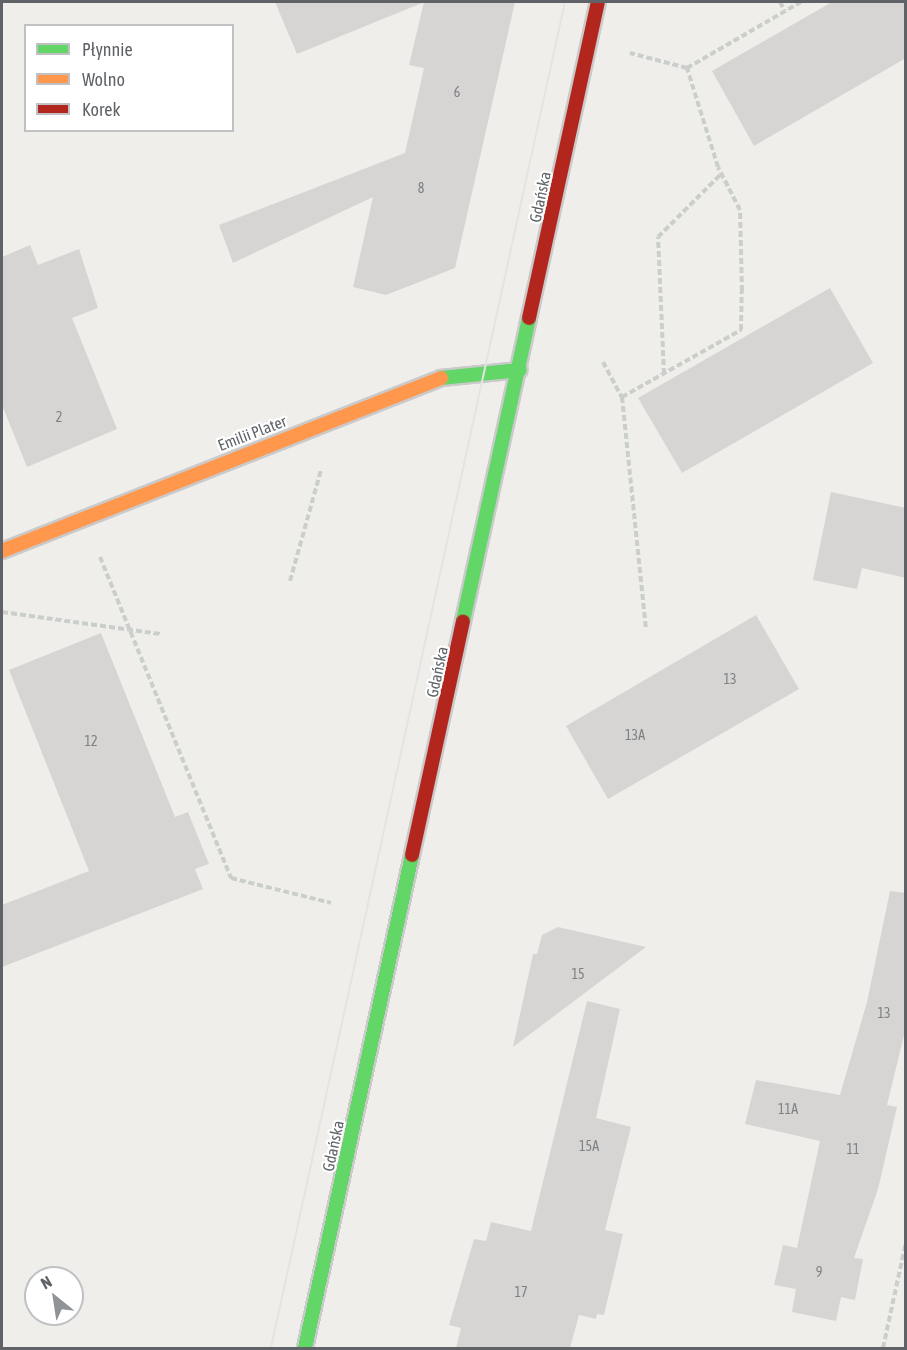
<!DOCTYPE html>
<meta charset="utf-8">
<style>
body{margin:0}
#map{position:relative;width:907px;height:1350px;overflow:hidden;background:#efeeea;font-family:"Asap Condensed",sans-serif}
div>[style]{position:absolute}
.building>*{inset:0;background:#d6d5d3}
.path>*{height:4px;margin-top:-2px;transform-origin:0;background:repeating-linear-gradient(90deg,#cacfcc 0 6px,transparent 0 9px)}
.roads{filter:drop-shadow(2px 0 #cacacb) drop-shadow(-2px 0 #cacacb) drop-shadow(0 2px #cacacb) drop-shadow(0 -2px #cacacb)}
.fast>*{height:14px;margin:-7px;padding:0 7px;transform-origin:7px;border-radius:7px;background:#63d668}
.slow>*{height:14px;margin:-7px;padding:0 7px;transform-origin:7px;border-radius:7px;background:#ff974d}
.jam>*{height:14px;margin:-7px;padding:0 7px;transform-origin:7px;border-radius:7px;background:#b3261e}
.tram>*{height:1.5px;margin:-0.75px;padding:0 0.75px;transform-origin:0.75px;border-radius:0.75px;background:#e4e4e4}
span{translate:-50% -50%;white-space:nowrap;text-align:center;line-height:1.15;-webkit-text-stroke:4.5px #fff;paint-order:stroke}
.number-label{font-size:14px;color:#7e8184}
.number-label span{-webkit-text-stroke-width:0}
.street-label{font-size:16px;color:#5f6368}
.frame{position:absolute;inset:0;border:3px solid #5f6368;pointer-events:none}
.legend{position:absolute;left:24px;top:24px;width:210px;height:108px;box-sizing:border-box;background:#fff;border:2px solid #bfc1c3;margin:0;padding:8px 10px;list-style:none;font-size:18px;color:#5f6368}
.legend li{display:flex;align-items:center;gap:12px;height:30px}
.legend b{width:30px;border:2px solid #bfc1c3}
.north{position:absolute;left:24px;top:1266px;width:60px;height:60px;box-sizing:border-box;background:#fff;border:2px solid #bfc1c3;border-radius:50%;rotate:330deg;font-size:16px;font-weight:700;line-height:24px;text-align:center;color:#5f6368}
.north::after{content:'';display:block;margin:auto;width:21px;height:27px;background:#919496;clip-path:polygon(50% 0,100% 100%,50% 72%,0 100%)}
</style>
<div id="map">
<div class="building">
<div style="clip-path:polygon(275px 2px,422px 2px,422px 3px,297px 54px)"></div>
<div style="clip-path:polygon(424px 2px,515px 2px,455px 268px,386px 295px,353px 287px,373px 197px,233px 263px,219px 225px,405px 153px,424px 68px,409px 65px)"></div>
<div style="clip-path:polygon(832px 2px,906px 2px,906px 58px,754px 146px,712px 71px)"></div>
<div style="clip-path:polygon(30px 245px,38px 265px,79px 249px,98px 308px,72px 318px,117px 429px,27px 467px,2px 405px,2px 257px)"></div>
<div style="clip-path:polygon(830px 288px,873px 363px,682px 473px,638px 398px)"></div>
<div style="clip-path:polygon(831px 492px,906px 508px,906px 578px,862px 568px,857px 589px,813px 580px)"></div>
<div style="clip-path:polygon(756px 615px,799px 689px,608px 799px,566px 726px)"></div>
<div style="clip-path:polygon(101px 633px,175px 817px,188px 812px,209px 864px,195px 869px,203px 889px,2px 967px,2px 905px,89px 871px,9px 670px)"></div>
<div style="clip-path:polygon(890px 891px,906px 893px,906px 1027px,887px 1105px,897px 1107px,878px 1189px,854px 1258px,863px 1259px,855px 1300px,841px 1297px,836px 1321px,792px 1312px,796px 1289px,774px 1285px,783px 1245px,797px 1248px,820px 1141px,745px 1124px,756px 1080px,840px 1095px,867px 1002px)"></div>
<div style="clip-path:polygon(558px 927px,646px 947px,513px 1047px,533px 954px,537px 954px,542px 935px)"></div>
<div style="clip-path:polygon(587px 1001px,620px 1009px,596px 1118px,631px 1127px,605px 1230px,623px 1234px,604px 1315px,597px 1314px,596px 1319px,579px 1315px,570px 1348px,456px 1348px,461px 1328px,449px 1325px,474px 1239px,486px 1241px,491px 1222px,531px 1231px)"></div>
</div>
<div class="path">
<div style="left:780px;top:2px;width:10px;rotate:61deg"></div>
<div style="left:687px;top:68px;width:132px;rotate:-30.1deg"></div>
<div style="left:603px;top:362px;width:40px;rotate:62deg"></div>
<div style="left:622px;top:397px;width:234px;rotate:84.1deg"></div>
<div style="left:664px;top:374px;width:137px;rotate:-92.5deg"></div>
<div style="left:658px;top:237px;width:89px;rotate:-45deg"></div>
<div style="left:622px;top:397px;width:137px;rotate:-29.4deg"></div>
<div style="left:741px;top:330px;width:39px;rotate:-89deg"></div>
<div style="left:742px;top:291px;width:81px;rotate:-91.4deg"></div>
<div style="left:740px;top:210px;width:48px;rotate:-117.1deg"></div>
<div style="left:718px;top:167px;width:104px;rotate:-107.4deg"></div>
<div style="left:687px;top:68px;width:59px;rotate:-165.3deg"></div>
<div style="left:100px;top:557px;width:347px;rotate:67.8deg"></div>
<div style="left:231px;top:878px;width:103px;rotate:14deg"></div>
<div style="left:290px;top:581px;width:115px;rotate:-74.4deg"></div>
<div style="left:2px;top:612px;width:160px;rotate:7.9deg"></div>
<div style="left:883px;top:1348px;width:108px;rotate:-77.8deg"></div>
</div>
<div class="roads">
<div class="fast">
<div style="left:441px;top:378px;width:79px;rotate:-5.8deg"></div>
<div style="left:463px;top:621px;width:310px;rotate:-77.7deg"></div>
<div style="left:305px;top:1348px;width:504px;rotate:-77.75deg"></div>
</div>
<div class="slow">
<div style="left:2px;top:551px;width:472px;rotate:-21.5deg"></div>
</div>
<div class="jam">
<div style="left:529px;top:318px;width:323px;rotate:-77.7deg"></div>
<div style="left:412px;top:855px;width:239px;rotate:-77.7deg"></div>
</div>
</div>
<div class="tram">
<div style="left:271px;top:1348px;width:1378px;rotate:-77.68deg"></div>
</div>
<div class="number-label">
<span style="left:457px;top:92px">6</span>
<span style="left:421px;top:188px">8</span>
<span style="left:59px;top:417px">2</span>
<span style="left:730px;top:679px">13</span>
<span style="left:635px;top:735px">13A</span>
<span style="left:91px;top:741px">12</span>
<span style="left:578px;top:974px">15</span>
<span style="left:884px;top:1013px">13</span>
<span style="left:788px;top:1109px">11A</span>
<span style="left:589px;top:1146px">15A</span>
<span style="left:853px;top:1149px">11</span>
<span style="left:819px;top:1272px">9</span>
<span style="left:521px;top:1292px">17</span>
</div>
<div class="street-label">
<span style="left:540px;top:197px;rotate:-78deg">Gdańska</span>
<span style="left:252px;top:433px;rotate:-21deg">Emilii Plater</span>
<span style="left:437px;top:672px;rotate:-78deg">Gdańska</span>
<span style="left:333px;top:1146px;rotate:-78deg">Gdańska</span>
</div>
<div class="frame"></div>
<ul class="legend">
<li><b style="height:8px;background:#63d668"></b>Płynnie</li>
<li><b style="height:8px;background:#ff974d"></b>Wolno</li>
<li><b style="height:8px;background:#b3261e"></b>Korek</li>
</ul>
<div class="north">N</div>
</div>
